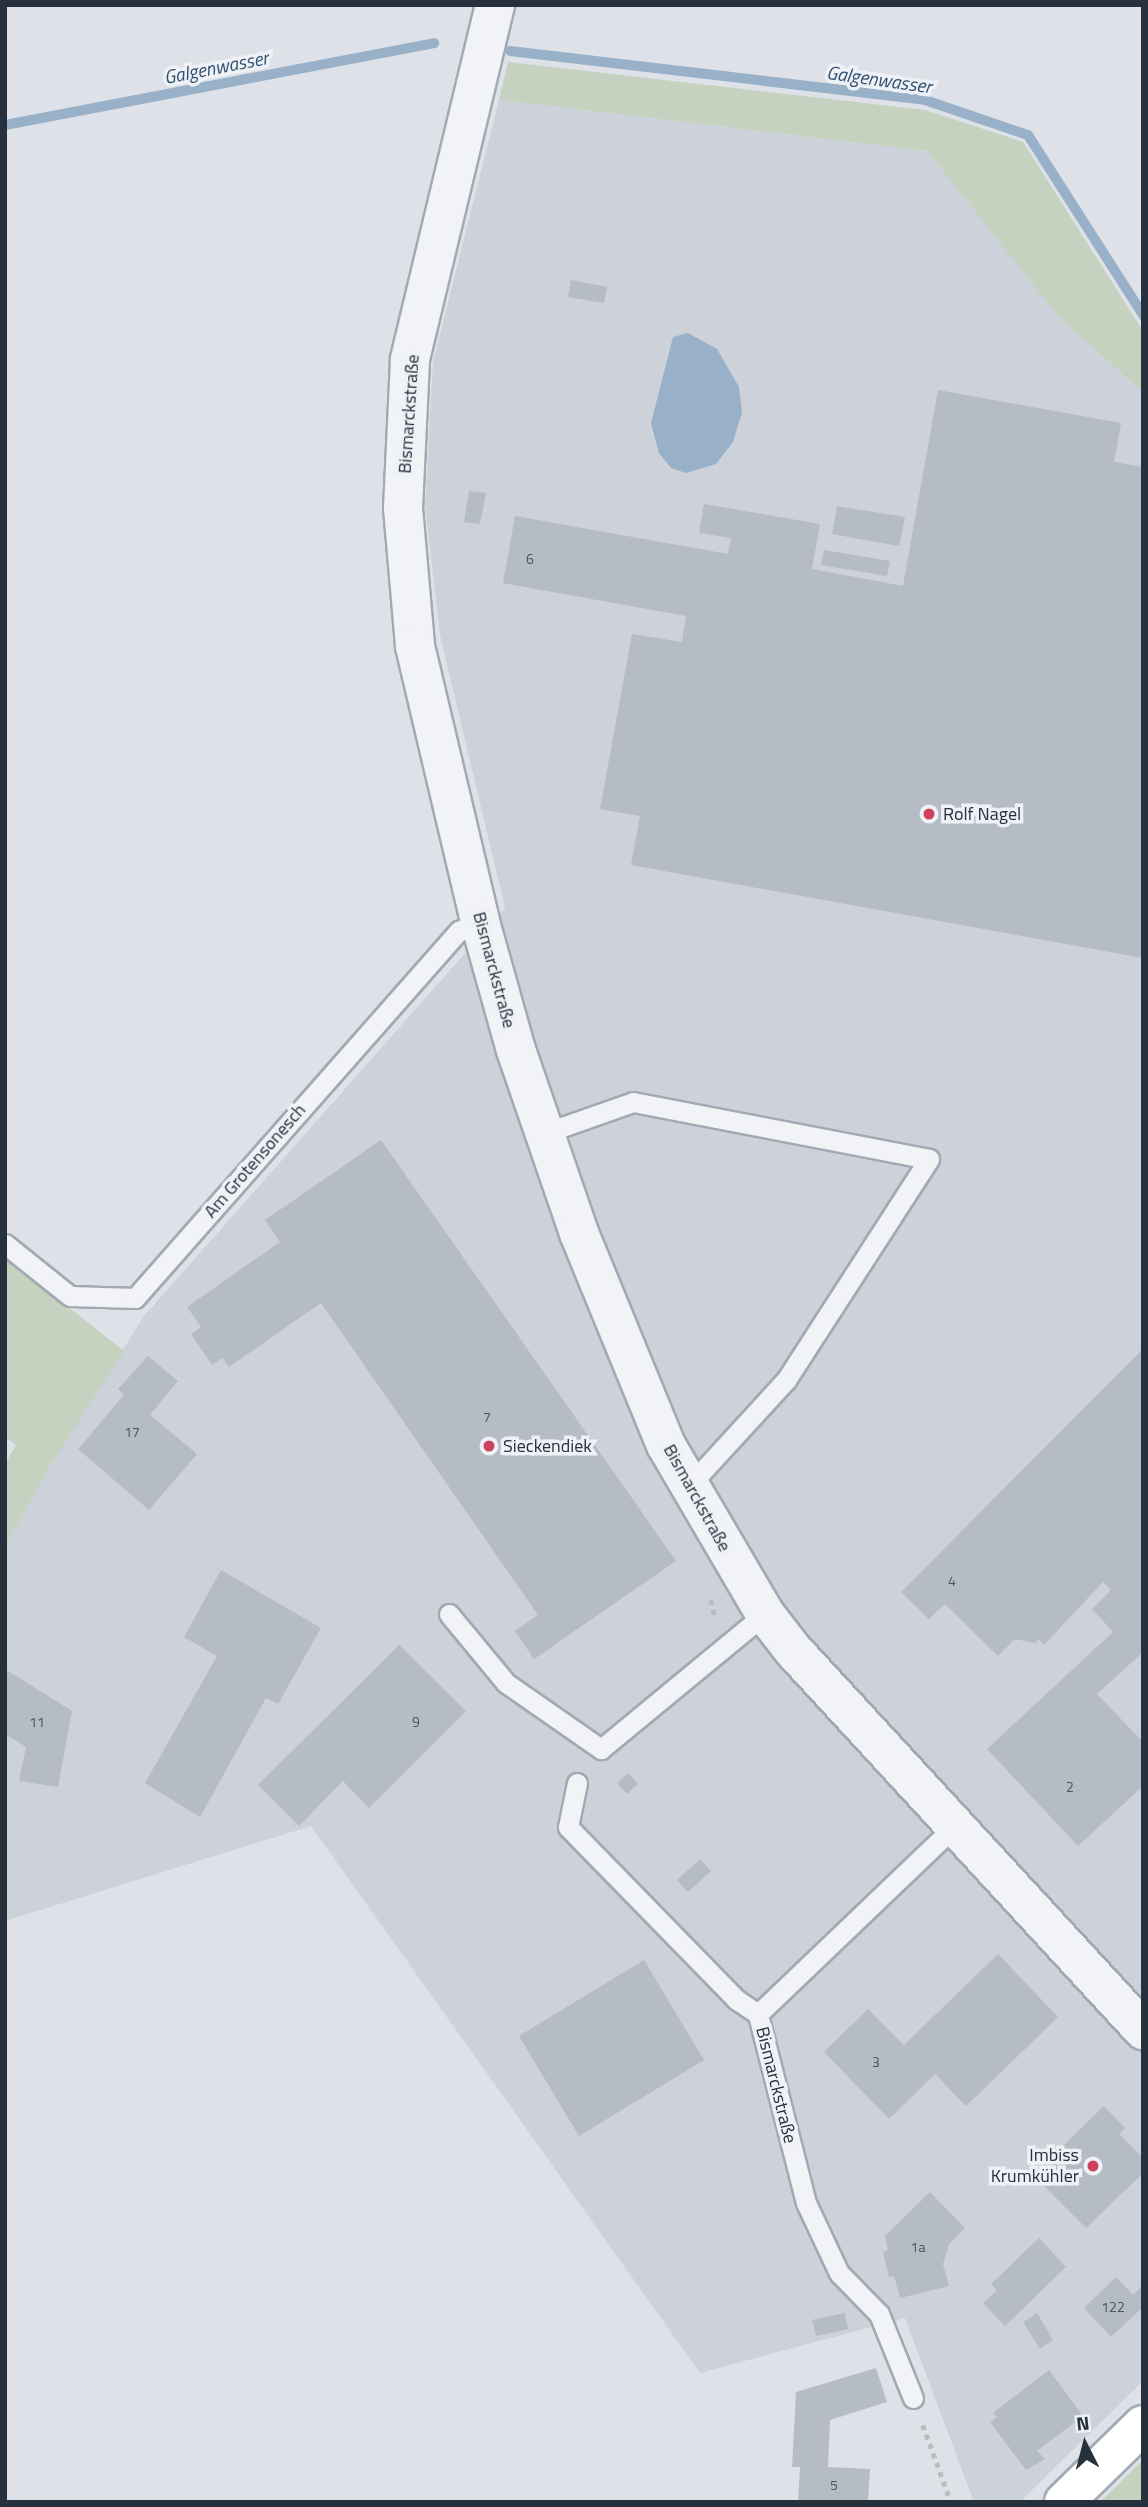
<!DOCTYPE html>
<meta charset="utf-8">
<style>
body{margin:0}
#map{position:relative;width:1148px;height:2507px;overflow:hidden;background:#dee2e8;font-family:"Titillium Web",sans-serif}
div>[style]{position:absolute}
.built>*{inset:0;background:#ccd1da}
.green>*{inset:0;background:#c5d2bf}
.water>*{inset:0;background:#99b1c8}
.stream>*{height:10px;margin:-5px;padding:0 5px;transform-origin:5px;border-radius:5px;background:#99b1c8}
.building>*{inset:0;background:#b5bcc4}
.path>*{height:4.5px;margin-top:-2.25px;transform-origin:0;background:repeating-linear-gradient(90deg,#b8bdc2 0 5px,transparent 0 10px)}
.roads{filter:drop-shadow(2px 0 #a3a9b2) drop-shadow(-2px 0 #a3a9b2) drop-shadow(0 2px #a3a9b2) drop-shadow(0 -2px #a3a9b2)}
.service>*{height:19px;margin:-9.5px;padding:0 9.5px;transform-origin:9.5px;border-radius:9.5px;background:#f1f3f6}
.minor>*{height:38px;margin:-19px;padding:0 19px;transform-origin:19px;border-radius:19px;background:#f1f3f6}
.primary>*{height:38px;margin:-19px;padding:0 19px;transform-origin:19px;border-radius:19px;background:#fff}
.dots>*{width:19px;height:19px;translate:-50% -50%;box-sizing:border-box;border:4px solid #eef1f5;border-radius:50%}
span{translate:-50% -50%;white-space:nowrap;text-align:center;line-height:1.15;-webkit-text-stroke:7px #eef1f5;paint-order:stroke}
.number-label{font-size:14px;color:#4a5460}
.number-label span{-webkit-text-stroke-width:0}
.street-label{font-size:18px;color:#27313e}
.poi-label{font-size:18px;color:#27313e}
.left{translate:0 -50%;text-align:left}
.right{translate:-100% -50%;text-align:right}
.water-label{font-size:19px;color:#325172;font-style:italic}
.frame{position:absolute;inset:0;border:7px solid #27313e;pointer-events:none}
.north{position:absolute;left:1050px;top:2409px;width:70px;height:70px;-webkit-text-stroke:5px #eef1f5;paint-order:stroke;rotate:354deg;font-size:19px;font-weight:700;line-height:28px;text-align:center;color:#27313e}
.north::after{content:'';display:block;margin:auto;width:24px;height:32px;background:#27313e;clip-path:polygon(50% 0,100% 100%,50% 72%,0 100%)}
</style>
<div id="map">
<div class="built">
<div style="clip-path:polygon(499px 100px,927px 151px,1056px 314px,1143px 393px,1143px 2381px,1020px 2502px,974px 2502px,905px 2318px,700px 2373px,311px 1826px,5px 1921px,5px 1547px,50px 1466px,144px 1316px,505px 908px,440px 635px,425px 504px,433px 362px)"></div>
</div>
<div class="green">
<div style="clip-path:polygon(508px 62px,925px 110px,1023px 142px,1143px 331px,1143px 393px,1056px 314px,927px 151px,499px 100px)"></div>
<div style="clip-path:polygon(5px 1257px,124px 1351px,50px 1466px,5px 1547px,5px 1464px,16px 1445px,5px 1437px)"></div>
<div style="clip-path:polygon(1143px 2460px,1143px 2502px,1100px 2502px)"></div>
</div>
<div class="water">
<div style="clip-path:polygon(688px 333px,717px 349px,739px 387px,742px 412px,733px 442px,716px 464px,686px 473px,671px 468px,659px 453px,651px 423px,673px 337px)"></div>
</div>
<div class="stream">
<div style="left:510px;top:51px;width:418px;rotate:6.7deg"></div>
<div style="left:925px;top:100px;width:109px;rotate:18.8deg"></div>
<div style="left:1028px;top:135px;width:214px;rotate:57.4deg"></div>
<div style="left:5px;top:125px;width:437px;rotate:-10.8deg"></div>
</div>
<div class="building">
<div style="clip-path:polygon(571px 280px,607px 287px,604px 303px,568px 297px)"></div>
<div style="clip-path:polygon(938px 390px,1121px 423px,1114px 462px,1143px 467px,1143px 958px,631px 865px,640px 816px,600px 809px,632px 634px,682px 642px,686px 616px,503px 583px,515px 516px,728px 554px,731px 538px,699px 533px,704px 504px,820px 524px,812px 569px,903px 586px)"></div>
<div style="clip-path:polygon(469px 491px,486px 493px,480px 524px,464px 522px)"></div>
<div style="clip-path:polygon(837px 506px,905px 517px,899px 546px,832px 534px)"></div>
<div style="clip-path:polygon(824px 550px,890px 561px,887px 576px,821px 565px)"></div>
<div style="clip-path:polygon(381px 1140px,676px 1561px,534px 1659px,515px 1631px,538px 1615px,321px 1303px,229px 1367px,223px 1358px,212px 1365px,191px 1334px,201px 1327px,187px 1307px,280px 1242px,265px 1220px)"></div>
<div style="clip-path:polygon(1142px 1350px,1143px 1652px,1097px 1694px,1142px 1741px,1143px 1786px,1078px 1846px,987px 1749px,1113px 1632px,1092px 1609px,1111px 1590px,1103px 1582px,1044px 1645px,1039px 1639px,1035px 1643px,1015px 1639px,998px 1656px,945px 1604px,929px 1619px,901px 1592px)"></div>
<div style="clip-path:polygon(148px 1356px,178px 1381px,150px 1415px,197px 1454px,149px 1510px,78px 1449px,124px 1395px,118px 1389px)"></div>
<div style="clip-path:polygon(221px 1570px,321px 1628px,278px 1704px,266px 1698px,200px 1817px,145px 1783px,217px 1656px,184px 1637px)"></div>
<div style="clip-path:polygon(399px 1645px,466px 1711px,369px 1808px,343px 1781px,299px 1826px,258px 1785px)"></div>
<div style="clip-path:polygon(5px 1669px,72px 1711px,58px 1787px,19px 1781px,26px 1747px,5px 1734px)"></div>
<div style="clip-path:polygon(628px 1773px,638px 1784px,627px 1794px,617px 1783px)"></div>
<div style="clip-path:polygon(700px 1859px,711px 1871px,688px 1892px,677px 1880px)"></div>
<div style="clip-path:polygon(998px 1954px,1058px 2017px,966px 2106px,935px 2074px,889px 2119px,824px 2052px,868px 2009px,904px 2045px)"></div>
<div style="clip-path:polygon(644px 1960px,704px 2060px,579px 2136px,519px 2036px)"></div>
<div style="clip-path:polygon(1104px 2106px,1125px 2128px,1119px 2134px,1143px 2158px,1143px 2173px,1086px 2228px,1033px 2175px)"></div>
<div style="clip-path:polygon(930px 2192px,965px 2228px,949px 2244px,943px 2264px,949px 2286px,900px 2298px,894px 2276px,889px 2277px,883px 2252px,888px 2250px,885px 2236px)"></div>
<div style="clip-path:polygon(1039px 2238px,1066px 2267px,1005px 2326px,983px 2303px,997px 2290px,991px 2284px)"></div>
<div style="clip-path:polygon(1116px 2277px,1133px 2295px,1143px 2285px,1143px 2307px,1111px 2337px,1084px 2308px)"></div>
<div style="clip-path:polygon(845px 2313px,848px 2329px,816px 2336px,812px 2320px)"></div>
<div style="clip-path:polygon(1037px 2313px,1053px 2340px,1040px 2349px,1023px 2322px)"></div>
<div style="clip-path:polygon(876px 2368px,887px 2402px,830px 2420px,828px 2467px,870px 2469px,868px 2502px,798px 2502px,800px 2467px,792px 2467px,796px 2392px)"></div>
<div style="clip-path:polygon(1049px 2370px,1083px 2416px,1037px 2451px,1045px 2459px,1026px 2470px,990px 2422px,997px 2417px,993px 2413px)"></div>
</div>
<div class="path">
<div style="left:711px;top:1600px;width:18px;rotate:77deg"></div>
<div style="left:923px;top:2425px;width:82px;rotate:70deg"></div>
</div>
<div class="roads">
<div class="service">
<div style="left:545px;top:1133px;width:93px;rotate:-19.4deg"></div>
<div style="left:633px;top:1102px;width:301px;rotate:10.9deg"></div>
<div style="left:929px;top:1159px;width:263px;rotate:122.9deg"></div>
<div style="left:786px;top:1380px;width:144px;rotate:132.5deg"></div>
<div style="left:5px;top:1244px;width:83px;rotate:38.7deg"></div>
<div style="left:70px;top:1296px;width:65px;rotate:1.8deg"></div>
<div style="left:135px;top:1298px;width:490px;rotate:-48.6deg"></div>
<div style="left:459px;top:931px;width:23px;rotate:-23deg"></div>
<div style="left:449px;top:1614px;width:89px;rotate:50.4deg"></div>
<div style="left:506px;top:1683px;width:116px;rotate:34.8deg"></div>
<div style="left:601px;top:1749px;width:212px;rotate:-39.5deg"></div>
<div style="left:577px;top:1783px;width:45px;rotate:101.6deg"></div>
<div style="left:568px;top:1827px;width:242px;rotate:45.7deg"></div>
<div style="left:737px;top:2000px;width:25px;rotate:34deg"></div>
<div style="left:913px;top:2398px;width:91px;rotate:-112deg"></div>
<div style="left:879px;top:2314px;width:57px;rotate:-134.3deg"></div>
<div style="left:839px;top:2273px;width:77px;rotate:-115.2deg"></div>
<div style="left:806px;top:2203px;width:195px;rotate:-104.3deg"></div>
<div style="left:758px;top:2014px;width:274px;rotate:-43.7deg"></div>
</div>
<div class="minor">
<div style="left:495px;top:5px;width:365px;rotate:103.5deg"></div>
<div style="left:410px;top:360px;width:148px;rotate:92.7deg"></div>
<div style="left:403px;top:508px;width:139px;rotate:85deg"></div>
<div style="left:415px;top:646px;width:284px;rotate:76.7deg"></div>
<div style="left:480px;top:922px;width:133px;rotate:74.3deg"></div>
<div style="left:516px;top:1050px;width:194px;rotate:71deg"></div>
<div style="left:579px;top:1233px;width:229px;rotate:67.7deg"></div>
<div style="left:666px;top:1445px;width:196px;rotate:59.6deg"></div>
<div style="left:765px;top:1614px;width:46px;rotate:52.1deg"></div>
<div style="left:793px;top:1650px;width:517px;rotate:47.35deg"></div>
</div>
<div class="primary">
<div style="left:1064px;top:2502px;width:110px;rotate:-44.3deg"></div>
</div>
</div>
<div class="dots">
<div style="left:929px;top:814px;background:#cd435d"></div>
<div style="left:489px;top:1446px;background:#cd435d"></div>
<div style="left:1093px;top:2166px;background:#cd435d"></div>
</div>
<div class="number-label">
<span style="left:530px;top:559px">6</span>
<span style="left:487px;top:1417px">7</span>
<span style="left:132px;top:1432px">17</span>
<span style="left:952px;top:1581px">4</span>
<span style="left:37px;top:1722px">11</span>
<span style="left:416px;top:1722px">9</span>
<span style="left:1070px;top:1787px">2</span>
<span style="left:876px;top:2062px">3</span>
<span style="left:918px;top:2247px">1a</span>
<span style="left:1113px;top:2307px">122</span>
<span style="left:834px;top:2485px">5</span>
</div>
<div class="street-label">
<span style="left:409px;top:414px;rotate:-86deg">Bismarckstraße</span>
<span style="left:494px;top:970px;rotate:75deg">Bismarckstraße</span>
<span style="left:255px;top:1161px;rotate:-49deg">Am Grotensonesch</span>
<span style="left:697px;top:1498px;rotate:61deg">Bismarckstraße</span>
<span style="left:776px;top:2085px;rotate:76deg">Bismarckstraße</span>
</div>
<div class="poi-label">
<span class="left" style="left:943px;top:814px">Rolf Nagel</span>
<span class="left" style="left:503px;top:1446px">Sieckendiek</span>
<span class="right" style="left:1079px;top:2166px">Imbiss<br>Krumkühler</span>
</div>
<div class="water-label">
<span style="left:216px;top:67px;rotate:-11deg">Galgenwasser</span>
<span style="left:879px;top:79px;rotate:8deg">Galgenwasser</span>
</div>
<div class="frame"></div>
<div class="north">N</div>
</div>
